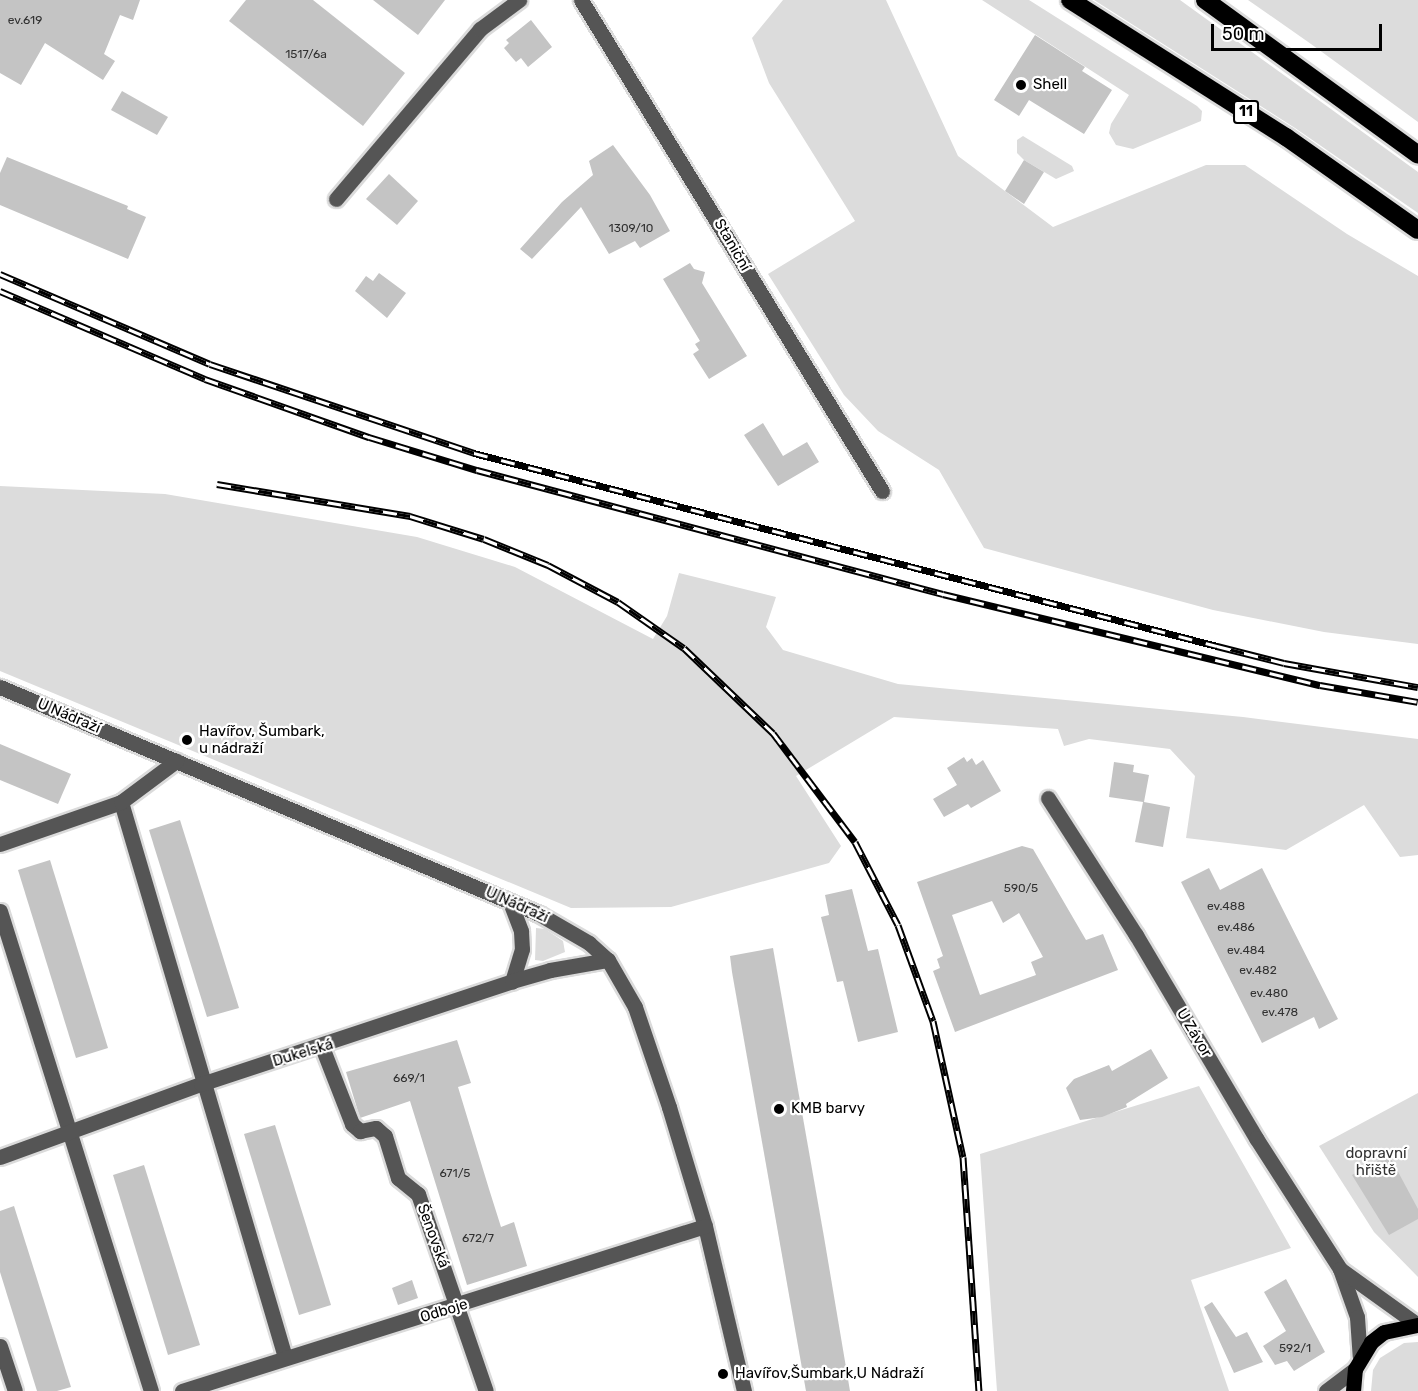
<!DOCTYPE html>
<meta charset="utf-8">
<style>
body{margin:0}
#map{position:relative;width:1418px;height:1391px;overflow:hidden;background:#fff;font-family:Rubik,sans-serif}
div>[style]{position:absolute}
.green>*{inset:0;background:#dcdcdc}
.building>*{inset:0;background:#c4c4c4}
.roads{filter:drop-shadow(2px 0 #dbdbdb) drop-shadow(-2px 0 #dbdbdb) drop-shadow(0 2px #dbdbdb) drop-shadow(0 -2px #dbdbdb)}
.minor>*{height:15px;margin:-7.5px;padding:0 7.5px;transform-origin:7.5px;border-radius:7.5px;background:#555}
.major>*{height:15px;margin:-7.5px;padding:0 7.5px;transform-origin:7.5px;border-radius:7.5px;background:#000}
.highway>*{height:18px;margin:-9px;padding:0 9px;transform-origin:9px;border-radius:9px;background:#000}
.rail>*{height:7px;margin-top:-3.5px;transform-origin:0;background:repeating-linear-gradient(90deg,#fff 0 14px,#000 0 28px);box-sizing:border-box;border-block:2px solid #000}
.dots>*{width:16px;height:16px;translate:-50% -50%;box-sizing:border-box;border:3px solid #fff;border-radius:50%}
span{translate:-50% -50%;white-space:nowrap;text-align:center;line-height:1.15;-webkit-text-stroke:4.5px #fff;paint-order:stroke}
.number-label{font-size:12px;color:#313131}
.number-label span{-webkit-text-stroke-width:0}
.shield-label span{padding:2px 4px;background:#fff;border:2px solid;border-radius:4px;-webkit-text-stroke-width:0}
.shield-label{font-size:14px;color:#000;font-weight:700}
.poi-label{font-size:15px;color:#000}
.left{translate:0 -50%;text-align:left}
.street-label{font-size:15px;color:#000}
.park-label{font-size:15px;color:#333}
.scale{position:absolute;left:1211px;top:24px;width:171px;height:27px;box-sizing:border-box;border:3px solid #000;border-top:0;padding-left:8px;font-size:18px;line-height:21px;white-space:nowrap;color:#000;-webkit-text-stroke:4px #fff;paint-order:stroke}
</style>
<div id="map">
<div class="green">
<div style="clip-path:polygon(783px 0,886px 0,958px 156px,1053px 227px,1206px 165px,1245px 165px,1347px 234px,1418px 276px,1418px 644px,1324px 632px,1213px 610px,984px 548px,939px 470px,878px 431px,844px 395px,768px 274px,855px 221px,769px 83px,752px 38px)"></div>
<div style="clip-path:polygon(982px 0,1029px 0,1197px 106px,1202px 111px,1201px 121px,1133px 149px,1116px 145px,1109px 133px,1111px 124px,1129px 95px)"></div>
<div style="clip-path:polygon(1094px 0,1180px 0,1418px 172px,1418px 213px,1295px 128px)"></div>
<div style="clip-path:polygon(1248px 0,1418px 0,1418px 122px,1311px 44px)"></div>
<div style="clip-path:polygon(1023px 136px,1072px 166px,1074px 171px,1056px 179px,1024px 160px,1017px 153px,1017px 140px)"></div>
<div style="clip-path:polygon(0 486px,165px 494px,417px 537px,515px 567px,653px 639px,667px 616px,679px 573px,776px 597px,766px 627px,783px 650px,898px 684px,1243px 717px,1418px 739px,1418px 855px,1400px 857px,1364px 805px,1286px 850px,1186px 838px,1195px 776px,1170px 749px,1089px 739px,1064px 746px,1058px 729px,894px 717px,796px 776px,841px 846px,829px 863px,671px 907px,571px 908px,0 671px)"></div>
<div style="clip-path:polygon(536px 928px,545px 929px,563px 941px,565px 952px,543px 961px,535px 960px)"></div>
<div style="clip-path:polygon(1199px 1086px,1291px 1248px,1191px 1280px,1229px 1391px,997px 1391px,980px 1154px)"></div>
<div style="clip-path:polygon(1418px 1093px,1418px 1277px,1374px 1232px,1319px 1146px)"></div>
<div style="clip-path:polygon(1418px 1342px,1418px 1391px,1371px 1391px,1373px 1370px,1380px 1358px,1404px 1343px)"></div>
</div>
<div class="building">
<div style="clip-path:polygon(0 0,140px 0,133px 20px,120px 15px,104px 54px,115px 61px,103px 80px,45px 43px,21px 85px,0 73px)"></div>
<div style="clip-path:polygon(246px 0,313px 0,405px 73px,363px 126px,229px 21px)"></div>
<div style="clip-path:polygon(373px 0,445px 0,418px 35px)"></div>
<div style="clip-path:polygon(531px 20px,552px 47px,528px 67px,521px 58px,516px 62px,504px 48px,509px 43px,506px 40px)"></div>
<div style="clip-path:polygon(1035px 35px,1085px 67px,1082px 71px,1112px 90px,1084px 134px,1029px 100px,1019px 116px,994px 100px)"></div>
<div style="clip-path:polygon(122px 91px,168px 117px,157px 135px,111px 110px)"></div>
<div style="clip-path:polygon(613px 145px,650px 195px,670px 231px,640px 248px,635px 241px,609px 254px,581px 207px,532px 259px,520px 249px,562px 202px,593px 175px,589px 161px)"></div>
<div style="clip-path:polygon(7px 157px,128px 206px,127px 209px,146px 217px,128px 259px,0 205px,0 173px)"></div>
<div style="clip-path:polygon(1024px 160px,1044px 172px,1024px 204px,1005px 191px)"></div>
<div style="clip-path:polygon(389px 174px,418px 201px,397px 225px,366px 199px)"></div>
<div style="clip-path:polygon(690px 263px,694px 269px,705px 272px,702px 283px,747px 356px,709px 379px,693px 354px,699px 350px,695px 344px,700px 341px,663px 279px)"></div>
<div style="clip-path:polygon(379px 273px,406px 293px,387px 318px,355px 291px,366px 276px,373px 281px)"></div>
<div style="clip-path:polygon(763px 423px,783px 456px,807px 442px,819px 462px,778px 486px,744px 435px)"></div>
<div style="clip-path:polygon(0 744px,71px 774px,58px 804px,0 780px)"></div>
<div style="clip-path:polygon(964px 757px,967px 762px,972px 758px,976px 765px,983px 760px,1001px 791px,971px 808px,968px 804px,944px 817px,933px 799px,957px 785px,947px 768px)"></div>
<div style="clip-path:polygon(1114px 762px,1134px 765px,1133px 772px,1149px 775px,1144px 802px,1170px 807px,1163px 847px,1135px 842px,1143px 802px,1109px 797px)"></div>
<div style="clip-path:polygon(180px 820px,239px 1008px,207px 1017px,149px 830px)"></div>
<div style="clip-path:polygon(evenodd,1022px 846px,1033px 849px,1086px 940px,1103px 934px,1118px 970px,955px 1032px,933px 971px,940px 968px,937px 959px,943px 956px,917px 882px,1022px 846px,992px 901px,1003px 923px,1019px 913px,1043px 957px,1031px 962px,1036px 975px,980px 995px,952px 915px,992px 901px)"></div>
<div style="clip-path:polygon(50px 860px,108px 1048px,76px 1058px,18px 870px)"></div>
<div style="clip-path:polygon(1209px 868px,1220px 890px,1262px 868px,1338px 1019px,1319px 1029px,1314px 1017px,1262px 1043px,1181px 882px)"></div>
<div style="clip-path:polygon(852px 889px,868px 951px,878px 949px,898px 1032px,858px 1042px,843px 981px,837px 982px,821px 917px,829px 915px,825px 895px)"></div>
<div style="clip-path:polygon(773px 948px,824px 1237px,850px 1391px,806px 1391px,732px 972px,730px 956px)"></div>
<div style="clip-path:polygon(457px 1040px,471px 1083px,458px 1087px,489px 1189px,501px 1227px,514px 1222px,527px 1266px,467px 1285px,410px 1101px,360px 1118px,346px 1072px)"></div>
<div style="clip-path:polygon(1151px 1049px,1168px 1078px,1126px 1104px,1127px 1107px,1102px 1117px,1080px 1120px,1066px 1088px,1074px 1079px,1109px 1065px,1112px 1071px)"></div>
<div style="clip-path:polygon(275px 1125px,331px 1305px,299px 1315px,244px 1134px)"></div>
<div style="clip-path:polygon(1389px 1155px,1418px 1209px,1418px 1219px,1389px 1235px,1352px 1175px)"></div>
<div style="clip-path:polygon(144px 1165px,200px 1345px,168px 1355px,113px 1175px)"></div>
<div style="clip-path:polygon(14px 1206px,71px 1387px,57px 1391px,37px 1391px,0 1272px,0 1211px)"></div>
<div style="clip-path:polygon(1286px 1279px,1325px 1352px,1294px 1371px,1287px 1361px,1275px 1365px,1263px 1346px,1286px 1331px,1264px 1292px)"></div>
<div style="clip-path:polygon(412px 1280px,418px 1298px,398px 1305px,392px 1288px)"></div>
<div style="clip-path:polygon(1212px 1302px,1236px 1337px,1247px 1332px,1263px 1362px,1234px 1373px,1204px 1307px)"></div>
</div>
<div class="roads">
<div class="minor">
<div style="left:581px;top:0;width:576px;rotate:58.49deg"></div>
<div style="left:336px;top:199px;width:223px;rotate:-49.7deg"></div>
<div style="left:480px;top:29px;width:49px;rotate:-36.6deg"></div>
<div style="left:0;top:687px;width:585px;rotate:22.84deg"></div>
<div style="left:539px;top:914px;width:58px;rotate:30.1deg"></div>
<div style="left:589px;top:943px;width:25px;rotate:42deg"></div>
<div style="left:608px;top:960px;width:54px;rotate:60.1deg"></div>
<div style="left:635px;top:1007px;width:106px;rotate:71.2deg"></div>
<div style="left:669px;top:1107px;width:124px;rotate:73.2deg"></div>
<div style="left:705px;top:1226px;width:170px;rotate:76.7deg"></div>
<div style="left:1048px;top:798px;width:163px;rotate:57.3deg"></div>
<div style="left:1136px;top:935px;width:236px;rotate:59.4deg"></div>
<div style="left:1256px;top:1138px;width:156px;rotate:57.3deg"></div>
<div style="left:1340px;top:1269px;width:51px;rotate:70.5deg"></div>
<div style="left:1357px;top:1317px;width:39px;rotate:86deg"></div>
<div style="left:121px;top:802px;width:579px;rotate:73.54deg"></div>
<div style="left:0;top:844px;width:128px;rotate:-19.1deg"></div>
<div style="left:121px;top:802px;width:69px;rotate:-36.7deg"></div>
<div style="left:510px;top:902px;width:31px;rotate:69deg"></div>
<div style="left:521px;top:931px;width:18px;rotate:87deg"></div>
<div style="left:522px;top:949px;width:34px;rotate:107deg"></div>
<div style="left:0;top:911px;width:503px;rotate:72.54deg"></div>
<div style="left:322px;top:1047px;width:83px;rotate:68.7deg"></div>
<div style="left:352px;top:1124px;width:11px;rotate:41deg"></div>
<div style="left:360px;top:1131px;width:16px;rotate:-11deg"></div>
<div style="left:376px;top:1128px;width:12px;rotate:42deg"></div>
<div style="left:385px;top:1136px;width:44px;rotate:72.8deg"></div>
<div style="left:398px;top:1178px;width:26px;rotate:39deg"></div>
<div style="left:418px;top:1194px;width:208px;rotate:71deg"></div>
<div style="left:0;top:1157px;width:214px;rotate:-20deg"></div>
<div style="left:201px;top:1084px;width:328px;rotate:-18.3deg"></div>
<div style="left:512px;top:981px;width:40px;rotate:-16deg"></div>
<div style="left:550px;top:970px;width:59px;rotate:-9.8deg"></div>
<div style="left:1340px;top:1269px;width:96px;rotate:35.7deg"></div>
<div style="left:0;top:1346px;width:47px;rotate:71.6deg"></div>
<div style="left:182px;top:1391px;width:548px;rotate:-17.51deg"></div>
<div style="left:1326px;top:1391px;width:36px;rotate:-37deg"></div>
</div>
<div class="major">
<div style="left:1353px;top:1391px;width:22px;rotate:-85deg"></div>
<div style="left:1355px;top:1369px;width:31px;rotate:-59deg"></div>
<div style="left:1371px;top:1342px;width:16px;rotate:-38deg"></div>
<div style="left:1384px;top:1332px;width:35px;rotate:-12deg"></div>
</div>
<div class="highway">
<div style="left:1070px;top:0;width:256px;rotate:32.4deg"></div>
<div style="left:1286px;top:137px;width:161px;rotate:35.2deg"></div>
<div style="left:1205px;top:0;width:263px;rotate:36deg"></div>
</div>
</div>
<div class="rail">
<div style="left:0;top:274px;width:228px;rotate:23.2deg"></div>
<div style="left:210px;top:364px;width:279px;rotate:18.6deg"></div>
<div style="left:474px;top:453px;width:768px;rotate:14.56deg"></div>
<div style="left:1217px;top:646px;width:69px;rotate:14.2deg"></div>
<div style="left:1284px;top:663px;width:136px;rotate:10.2deg"></div>
<div style="left:0;top:291px;width:223px;rotate:23.2deg"></div>
<div style="left:205px;top:379px;width:174px;rotate:19.5deg"></div>
<div style="left:369px;top:437px;width:113px;rotate:17deg"></div>
<div style="left:477px;top:470px;width:482px;rotate:14.9deg"></div>
<div style="left:943px;top:594px;width:388px;rotate:13.6deg"></div>
<div style="left:1320px;top:685px;width:99px;rotate:9.8deg"></div>
<div style="left:217px;top:484px;width:196px;rotate:9.4deg"></div>
<div style="left:410px;top:516px;width:77px;rotate:17.3deg"></div>
<div style="left:484px;top:539px;width:69px;rotate:22.1deg"></div>
<div style="left:548px;top:565px;width:79px;rotate:27.9deg"></div>
<div style="left:618px;top:602px;width:80px;rotate:34.9deg"></div>
<div style="left:684px;top:648px;width:123px;rotate:43.7deg"></div>
<div style="left:773px;top:733px;width:136px;rotate:53deg"></div>
<div style="left:855px;top:842px;width:93px;rotate:62.6deg"></div>
<div style="left:898px;top:925px;width:102px;rotate:70deg"></div>
<div style="left:933px;top:1021px;width:139px;rotate:77.6deg"></div>
<div style="left:963px;top:1157px;width:235px;rotate:86.1deg"></div>
</div>
<div class="dots">
<div style="left:1021px;top:85px;background:#000"></div>
<div style="left:187px;top:740px;background:#000"></div>
<div style="left:779px;top:1109px;background:#000"></div>
<div style="left:723px;top:1374px;background:#000"></div>
</div>
<div class="number-label">
<span style="left:25px;top:21px">ev.619</span>
<span style="left:306px;top:55px">1517/6a</span>
<span style="left:631px;top:229px">1309/10</span>
<span style="left:1021px;top:889px">590/5</span>
<span style="left:1226px;top:907px">ev.488</span>
<span style="left:1236px;top:928px">ev.486</span>
<span style="left:1246px;top:951px">ev.484</span>
<span style="left:1258px;top:971px">ev.482</span>
<span style="left:1269px;top:994px">ev.480</span>
<span style="left:1280px;top:1013px">ev.478</span>
<span style="left:409px;top:1079px">669/1</span>
<span style="left:455px;top:1174px">671/5</span>
<span style="left:478px;top:1239px">672/7</span>
<span style="left:1295px;top:1349px">592/1</span>
</div>
<div class="shield-label">
<span style="left:1246px;top:112px">11</span>
</div>
<div class="poi-label">
<span class="left" style="left:1033px;top:85px">Shell</span>
<span class="left" style="left:199px;top:740px">Havířov, Šumbark,<br>u nádraží</span>
<span class="left" style="left:791px;top:1109px">KMB barvy</span>
<span class="left" style="left:735px;top:1374px">Havířov,Šumbark,U Nádraží</span>
</div>
<div class="street-label">
<span style="left:732px;top:245px;rotate:60deg">Staniční</span>
<span style="left:69px;top:716px;rotate:23deg">U Nádraží</span>
<span style="left:517px;top:905px;rotate:24deg">U Nádraží</span>
<span style="left:1194px;top:1033px;rotate:59deg">U Závor</span>
<span style="left:303px;top:1053px;rotate:-17deg">Dukelská</span>
<span style="left:433px;top:1236px;rotate:70deg">Šenovská</span>
<span style="left:444px;top:1311px;rotate:-17deg">Odboje</span>
</div>
<div class="park-label">
<span style="left:1376px;top:1162px">dopravní<br>hřiště</span>
</div>
<div class="scale">50 m</div>
</div>
